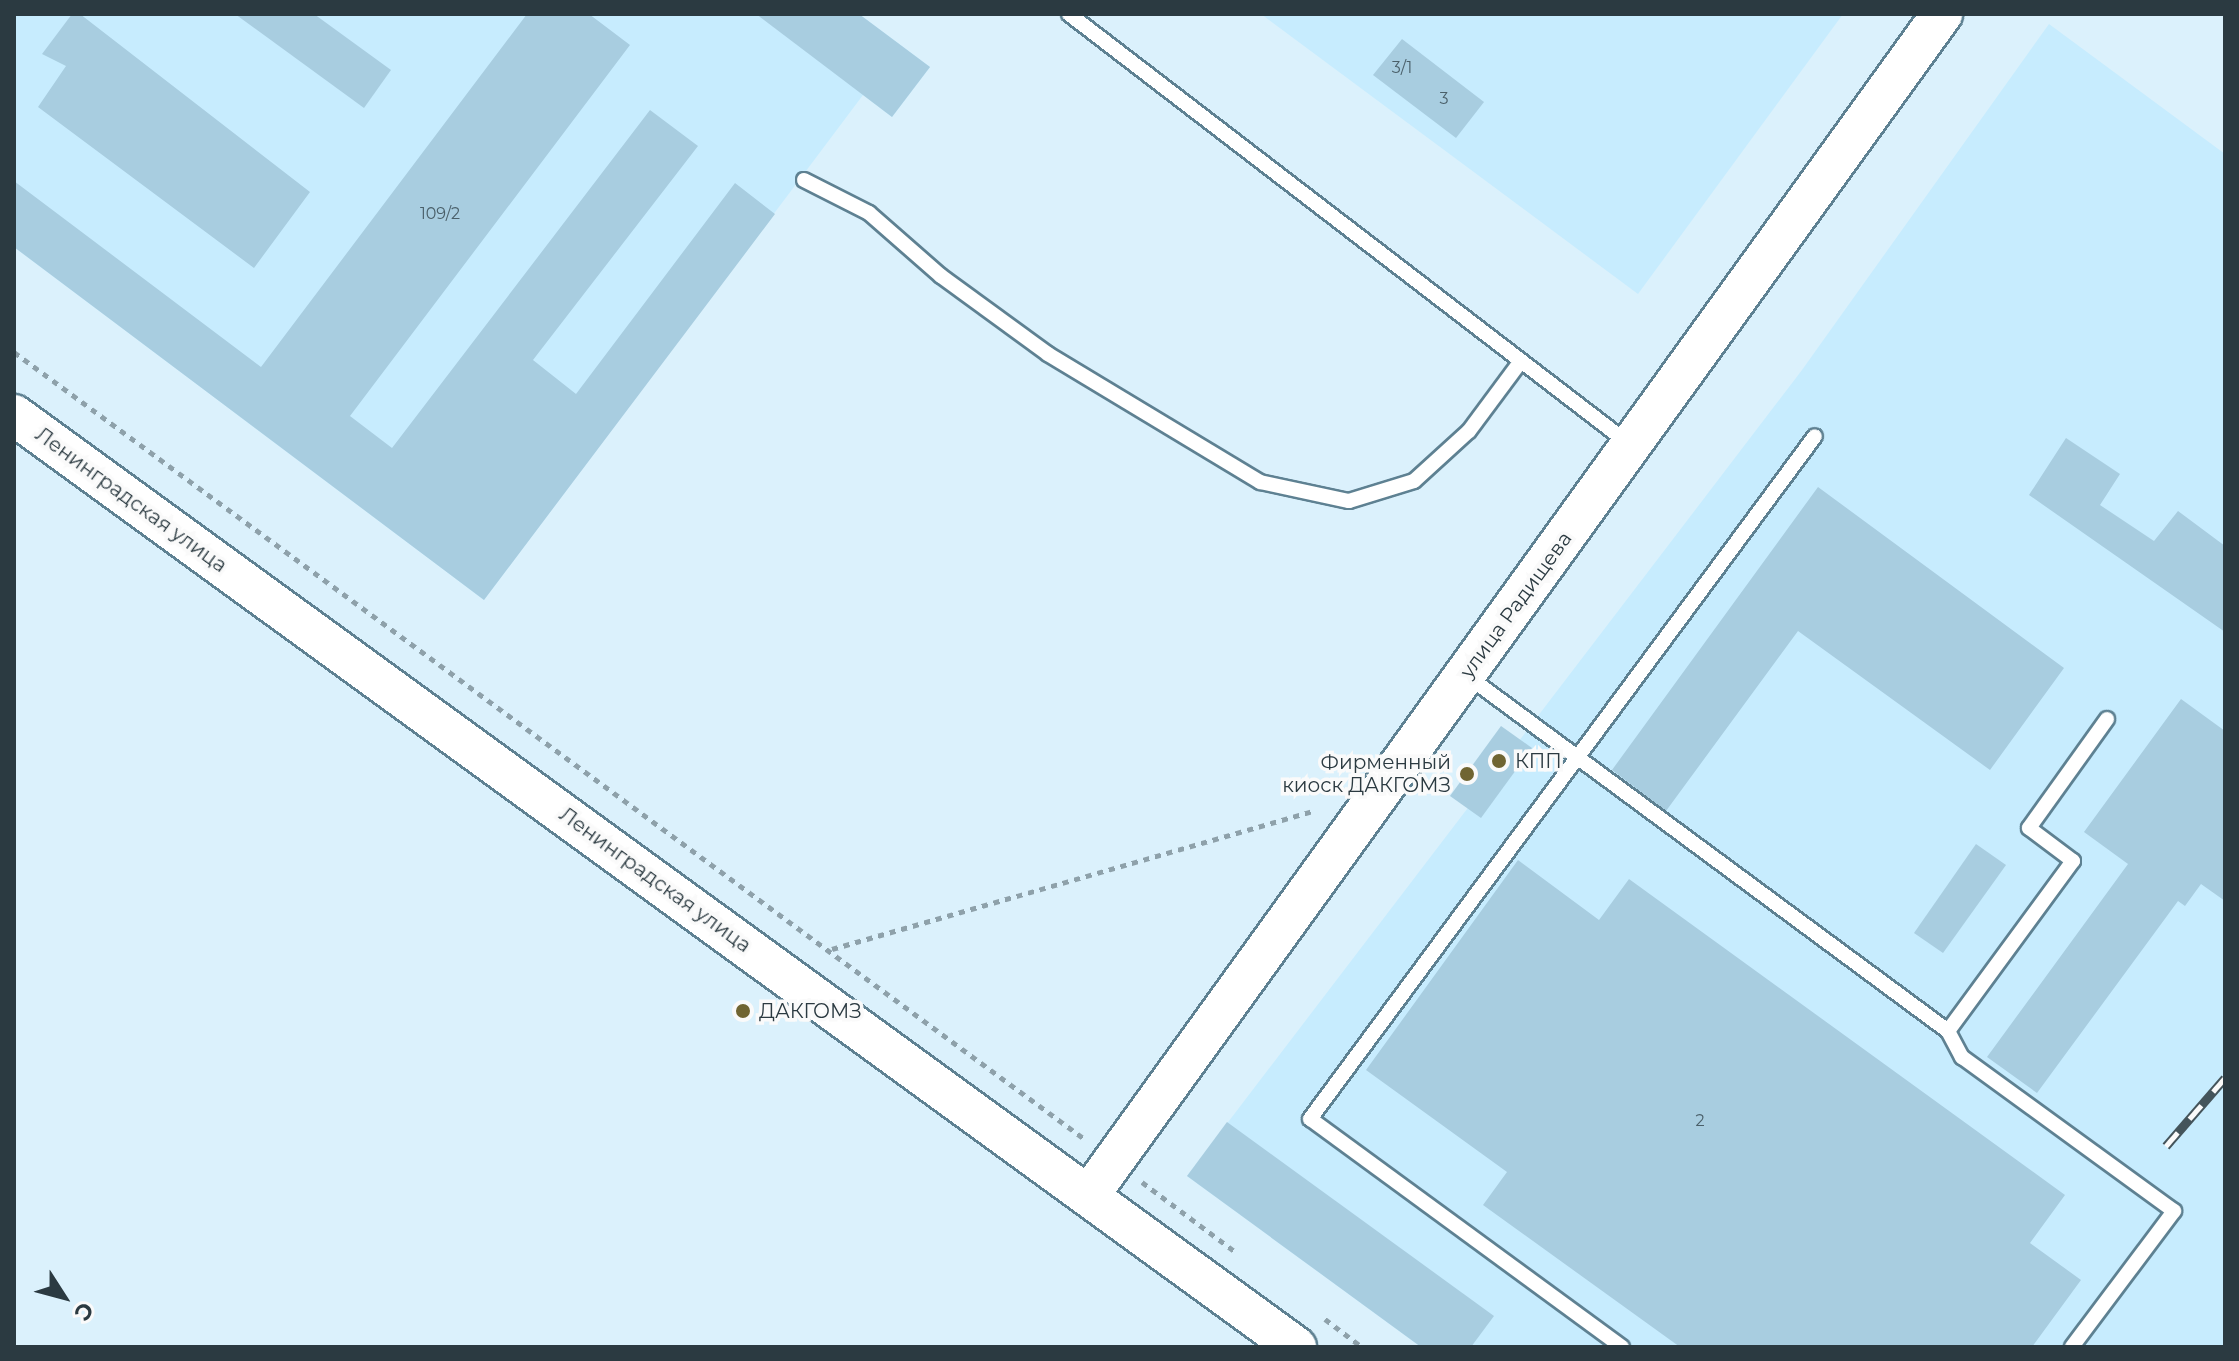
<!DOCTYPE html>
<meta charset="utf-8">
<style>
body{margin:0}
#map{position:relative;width:2239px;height:1361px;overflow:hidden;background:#dbf1fc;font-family:Montserrat,sans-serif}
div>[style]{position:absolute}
.built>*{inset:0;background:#c7ecfe}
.building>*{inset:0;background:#a8cde0}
.path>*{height:5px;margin-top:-2.5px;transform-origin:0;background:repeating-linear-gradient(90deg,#8ea1aa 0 6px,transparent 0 12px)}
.roads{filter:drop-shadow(2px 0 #5e8192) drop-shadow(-2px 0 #5e8192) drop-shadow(0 2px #5e8192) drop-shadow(0 -2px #5e8192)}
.lane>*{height:14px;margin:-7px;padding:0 7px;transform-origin:7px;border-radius:7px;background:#fff}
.secondary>*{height:40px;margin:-20px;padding:0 20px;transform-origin:20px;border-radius:20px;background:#fff}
.rail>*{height:9px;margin-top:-4.5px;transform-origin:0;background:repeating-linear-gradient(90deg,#fafafa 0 18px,#44545b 0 36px);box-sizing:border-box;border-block:2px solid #44545b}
.dots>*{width:22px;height:22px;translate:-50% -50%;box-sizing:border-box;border:4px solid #fafafa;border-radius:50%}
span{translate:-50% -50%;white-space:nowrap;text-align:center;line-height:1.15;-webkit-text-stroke:7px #fafafa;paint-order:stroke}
.number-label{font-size:16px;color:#4a5f69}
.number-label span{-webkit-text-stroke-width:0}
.street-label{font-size:20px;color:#2b3a41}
.poi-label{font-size:20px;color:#2b3a41}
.left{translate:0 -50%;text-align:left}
.right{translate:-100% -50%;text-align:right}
.frame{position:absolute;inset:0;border:16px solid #2b3a41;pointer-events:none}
.north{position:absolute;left:24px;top:1257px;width:80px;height:80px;-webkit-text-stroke:6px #fafafa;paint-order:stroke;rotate:126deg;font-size:22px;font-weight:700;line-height:32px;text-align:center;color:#2b3a41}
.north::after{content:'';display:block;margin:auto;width:28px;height:36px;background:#2b3a41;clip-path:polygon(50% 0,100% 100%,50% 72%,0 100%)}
</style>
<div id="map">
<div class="built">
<div style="clip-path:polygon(14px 14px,859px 14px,930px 67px,892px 117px,863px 95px,484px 600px,14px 247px)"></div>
<div style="clip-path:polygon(1261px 14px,1843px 14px,1638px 294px)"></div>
<div style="clip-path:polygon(2049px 24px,2225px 154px,2225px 1347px,1421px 1347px,1187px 1176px,1802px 370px)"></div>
</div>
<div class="building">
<div style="clip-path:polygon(72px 14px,80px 14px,310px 192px,254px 268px,38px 107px,66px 66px,42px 54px)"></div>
<div style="clip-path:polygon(235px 14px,314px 14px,391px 70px,364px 108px)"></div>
<div style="clip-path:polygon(527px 14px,589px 14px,630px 45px,350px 416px,392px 448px,650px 110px,698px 146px,533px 360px,576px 394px,735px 183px,775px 214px,484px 600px,14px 247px,14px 181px,261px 367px)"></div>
<div style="clip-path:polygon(756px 14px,859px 14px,930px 67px,892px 117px)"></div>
<div style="clip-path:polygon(1402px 39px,1484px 102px,1456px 138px,1373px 75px)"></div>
<div style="clip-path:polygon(2066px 438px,2120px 474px,2100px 505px,2154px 541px,2178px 511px,2225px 546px,2225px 632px,2029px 495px)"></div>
<div style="clip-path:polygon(1818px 487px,2064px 668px,1990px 770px,1798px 631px,1666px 811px,1612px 770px)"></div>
<div style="clip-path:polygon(2181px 699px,2225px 731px,2225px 901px,2201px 884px,2185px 906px,2178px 901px,2037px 1093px,1987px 1057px,2128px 864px,2084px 832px)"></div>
<div style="clip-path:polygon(1501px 726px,1532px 748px,1481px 818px,1450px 796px)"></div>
<div style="clip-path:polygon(1976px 844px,2006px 865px,1943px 953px,1914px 933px)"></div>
<div style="clip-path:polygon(1518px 860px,1599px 920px,1629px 879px,2065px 1195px,2030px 1243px,2081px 1280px,2032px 1347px,1680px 1347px,1483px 1205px,1507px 1172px,1366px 1070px)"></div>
<div style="clip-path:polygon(1227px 1122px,1494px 1316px,1471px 1347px,1421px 1347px,1187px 1176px)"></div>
</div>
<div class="path">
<div style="left:14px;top:352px;width:1330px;rotate:36.32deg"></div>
<div style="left:832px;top:949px;width:499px;rotate:-16deg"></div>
<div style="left:1142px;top:1182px;width:119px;rotate:36.8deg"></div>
<div style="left:1325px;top:1319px;width:46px;rotate:37.1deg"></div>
</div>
<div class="roads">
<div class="lane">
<div style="left:1069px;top:14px;width:705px;rotate:37.5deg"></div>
<div style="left:804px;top:180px;width:73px;rotate:26.9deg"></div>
<div style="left:869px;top:213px;width:96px;rotate:41.2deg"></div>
<div style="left:941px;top:276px;width:132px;rotate:36.1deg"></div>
<div style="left:1048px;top:354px;width:248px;rotate:31.1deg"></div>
<div style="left:1260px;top:482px;width:91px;rotate:12.1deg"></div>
<div style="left:1349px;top:501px;width:68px;rotate:-17.1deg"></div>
<div style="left:1414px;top:481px;width:74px;rotate:-42.3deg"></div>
<div style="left:1469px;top:431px;width:87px;rotate:-53.4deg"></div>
<div style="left:1466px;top:675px;width:599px;rotate:36.45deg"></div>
<div style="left:1948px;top:1031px;width:211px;rotate:-53.7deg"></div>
<div style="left:2073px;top:861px;width:55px;rotate:-143.1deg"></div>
<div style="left:2029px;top:828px;width:134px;rotate:-54.4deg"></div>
<div style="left:1948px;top:1031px;width:30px;rotate:62deg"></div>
<div style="left:1962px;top:1057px;width:262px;rotate:36deg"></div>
<div style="left:2174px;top:1211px;width:170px;rotate:126.9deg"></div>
<div style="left:1622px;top:1347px;width:386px;rotate:-143.8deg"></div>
<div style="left:1310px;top:1119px;width:849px;rotate:-53.52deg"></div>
</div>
<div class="secondary">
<div style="left:14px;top:415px;width:1585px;rotate:36.02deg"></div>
<div style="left:1089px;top:1195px;width:1457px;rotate:-54.16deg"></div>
</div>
</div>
<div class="rail">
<div style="left:2166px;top:1146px;width:90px;rotate:-49.1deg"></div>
</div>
<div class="dots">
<div style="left:1499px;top:761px;background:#706532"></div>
<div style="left:1467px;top:774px;background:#706532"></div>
<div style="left:743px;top:1011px;background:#706532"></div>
</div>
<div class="number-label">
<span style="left:1402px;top:68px">3/1</span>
<span style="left:1444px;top:99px">3</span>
<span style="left:440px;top:214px">109/2</span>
<span style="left:1700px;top:1121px">2</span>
</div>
<div class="street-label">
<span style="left:131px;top:500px;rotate:36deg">Ленинградская улица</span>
<span style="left:1516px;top:605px;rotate:-54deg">улица Радищева</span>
<span style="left:655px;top:880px;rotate:36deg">Ленинградская улица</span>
</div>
<div class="poi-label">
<span class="left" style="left:1515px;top:761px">КПП</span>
<span class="right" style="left:1451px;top:774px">Фирменный<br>киоск ДАКГОМЗ</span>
<span class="left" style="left:759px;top:1011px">ДАКГОМЗ</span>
</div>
<div class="frame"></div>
<div class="north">С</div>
</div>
